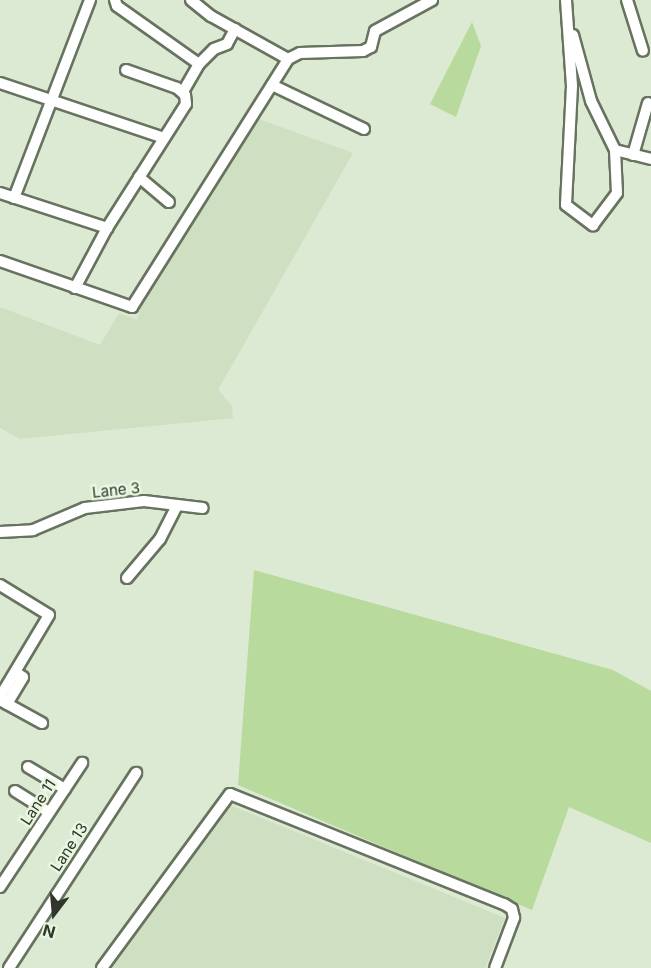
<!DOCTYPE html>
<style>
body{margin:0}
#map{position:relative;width:651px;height:968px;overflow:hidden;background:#dce9d3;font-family:Inter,sans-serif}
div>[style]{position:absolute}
.built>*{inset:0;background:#cedfc2}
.green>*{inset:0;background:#b8da9d}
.roads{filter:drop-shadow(2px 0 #67735f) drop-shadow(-2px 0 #67735f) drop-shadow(0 2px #67735f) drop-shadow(0 -2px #67735f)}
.minor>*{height:10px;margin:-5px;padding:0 5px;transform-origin:5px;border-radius:5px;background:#fff}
span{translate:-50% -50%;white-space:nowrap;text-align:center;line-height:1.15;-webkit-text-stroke:5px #e9f6e0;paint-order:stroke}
.street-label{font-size:15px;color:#31362d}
.north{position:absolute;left:24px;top:884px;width:60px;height:60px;-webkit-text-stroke:4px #e9f6e0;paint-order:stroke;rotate:196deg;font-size:16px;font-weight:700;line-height:24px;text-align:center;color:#31362d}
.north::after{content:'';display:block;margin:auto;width:21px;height:27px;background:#31362d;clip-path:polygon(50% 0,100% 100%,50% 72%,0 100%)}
</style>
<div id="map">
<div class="built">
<div style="clip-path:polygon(256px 118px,353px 153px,218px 390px,232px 406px,233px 418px,20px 439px,0 428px,0 307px,100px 345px,119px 313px,137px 320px,144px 297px)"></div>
<div style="clip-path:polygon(230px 805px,505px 918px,485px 968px,112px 968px)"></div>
</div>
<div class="green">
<div style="clip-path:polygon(472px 22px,481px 46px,456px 117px,430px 104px)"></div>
<div style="clip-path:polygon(254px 570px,613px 670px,651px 691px,651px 843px,569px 807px,532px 910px,238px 785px)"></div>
</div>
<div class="roads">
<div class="minor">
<div style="left:115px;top:0;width:6px;rotate:72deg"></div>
<div style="left:117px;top:6px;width:100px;rotate:35.3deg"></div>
<div style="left:199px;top:64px;width:32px;rotate:120deg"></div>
<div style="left:191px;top:0;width:26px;rotate:39deg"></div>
<div style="left:211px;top:16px;width:88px;rotate:29.2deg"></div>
<div style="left:566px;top:0;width:86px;rotate:86deg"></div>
<div style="left:572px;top:86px;width:119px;rotate:92.9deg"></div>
<div style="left:566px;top:205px;width:34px;rotate:37deg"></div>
<div style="left:593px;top:225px;width:40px;rotate:-53deg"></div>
<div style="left:617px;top:193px;width:43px;rotate:-92.7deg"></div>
<div style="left:615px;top:150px;width:37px;rotate:14deg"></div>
<div style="left:627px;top:0;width:53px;rotate:72.6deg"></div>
<div style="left:573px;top:35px;width:68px;rotate:74.7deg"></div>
<div style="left:591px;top:101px;width:55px;rotate:63.9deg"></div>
<div style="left:199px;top:64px;width:21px;rotate:-45deg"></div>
<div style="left:214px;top:49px;width:14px;rotate:-21deg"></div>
<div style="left:227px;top:44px;width:17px;rotate:-62deg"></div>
<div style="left:0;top:83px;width:173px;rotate:18.5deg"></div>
<div style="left:272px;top:85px;width:102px;rotate:25.6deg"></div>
<div style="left:633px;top:155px;width:54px;rotate:-73.9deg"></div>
<div style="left:139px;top:177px;width:39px;rotate:40deg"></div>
<div style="left:0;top:193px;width:113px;rotate:18.1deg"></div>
<div style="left:14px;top:198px;width:212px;rotate:-69deg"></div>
<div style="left:0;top:261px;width:140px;rotate:19.2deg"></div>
<div style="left:132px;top:307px;width:293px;rotate:-57.8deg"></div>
<div style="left:288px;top:59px;width:13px;rotate:-27deg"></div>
<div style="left:300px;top:53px;width:63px;rotate:-1.8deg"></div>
<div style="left:363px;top:51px;width:9px;rotate:-27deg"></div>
<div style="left:371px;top:47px;width:16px;rotate:-76deg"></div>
<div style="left:375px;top:31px;width:65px;rotate:-28.5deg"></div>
<div style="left:75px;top:288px;width:68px;rotate:-61.9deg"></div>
<div style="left:107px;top:228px;width:147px;rotate:-57.5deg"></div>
<div style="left:186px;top:104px;width:9px;rotate:-96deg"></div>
<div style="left:185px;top:95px;width:11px;rotate:-139deg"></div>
<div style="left:177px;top:88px;width:54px;rotate:-160.6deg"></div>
<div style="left:0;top:532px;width:33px;rotate:-3deg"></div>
<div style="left:33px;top:530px;width:56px;rotate:-22.9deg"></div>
<div style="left:85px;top:508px;width:59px;rotate:-6.8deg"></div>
<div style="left:144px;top:501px;width:59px;rotate:6.8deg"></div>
<div style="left:127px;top:578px;width:51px;rotate:-49.8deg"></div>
<div style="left:160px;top:539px;width:38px;rotate:-63deg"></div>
<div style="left:0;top:585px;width:57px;rotate:31.5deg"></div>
<div style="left:49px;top:615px;width:96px;rotate:120.9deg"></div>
<div style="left:0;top:700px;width:48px;rotate:28.7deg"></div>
<div style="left:7px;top:704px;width:31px;rotate:-59deg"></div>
<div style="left:23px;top:677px;width:9px;rotate:-148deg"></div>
<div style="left:28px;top:767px;width:43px;rotate:30.7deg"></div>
<div style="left:15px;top:791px;width:40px;rotate:32deg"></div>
<div style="left:0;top:887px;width:149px;rotate:-56.5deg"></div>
<div style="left:9px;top:968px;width:233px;rotate:-56.9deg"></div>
<div style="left:102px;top:968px;width:216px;rotate:-53.7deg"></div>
<div style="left:230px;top:794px;width:295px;rotate:21.9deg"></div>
<div style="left:504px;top:904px;width:9px;rotate:32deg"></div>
<div style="left:512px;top:909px;width:9px;rotate:77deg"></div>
<div style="left:514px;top:918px;width:53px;rotate:110.8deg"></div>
</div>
</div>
<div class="street-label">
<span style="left:116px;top:490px;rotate:-6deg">Lane 3</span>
<span style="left:38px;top:802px;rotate:-57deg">Lane 11</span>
<span style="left:69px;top:847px;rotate:-57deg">Lane 13</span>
</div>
<div class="north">N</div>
</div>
